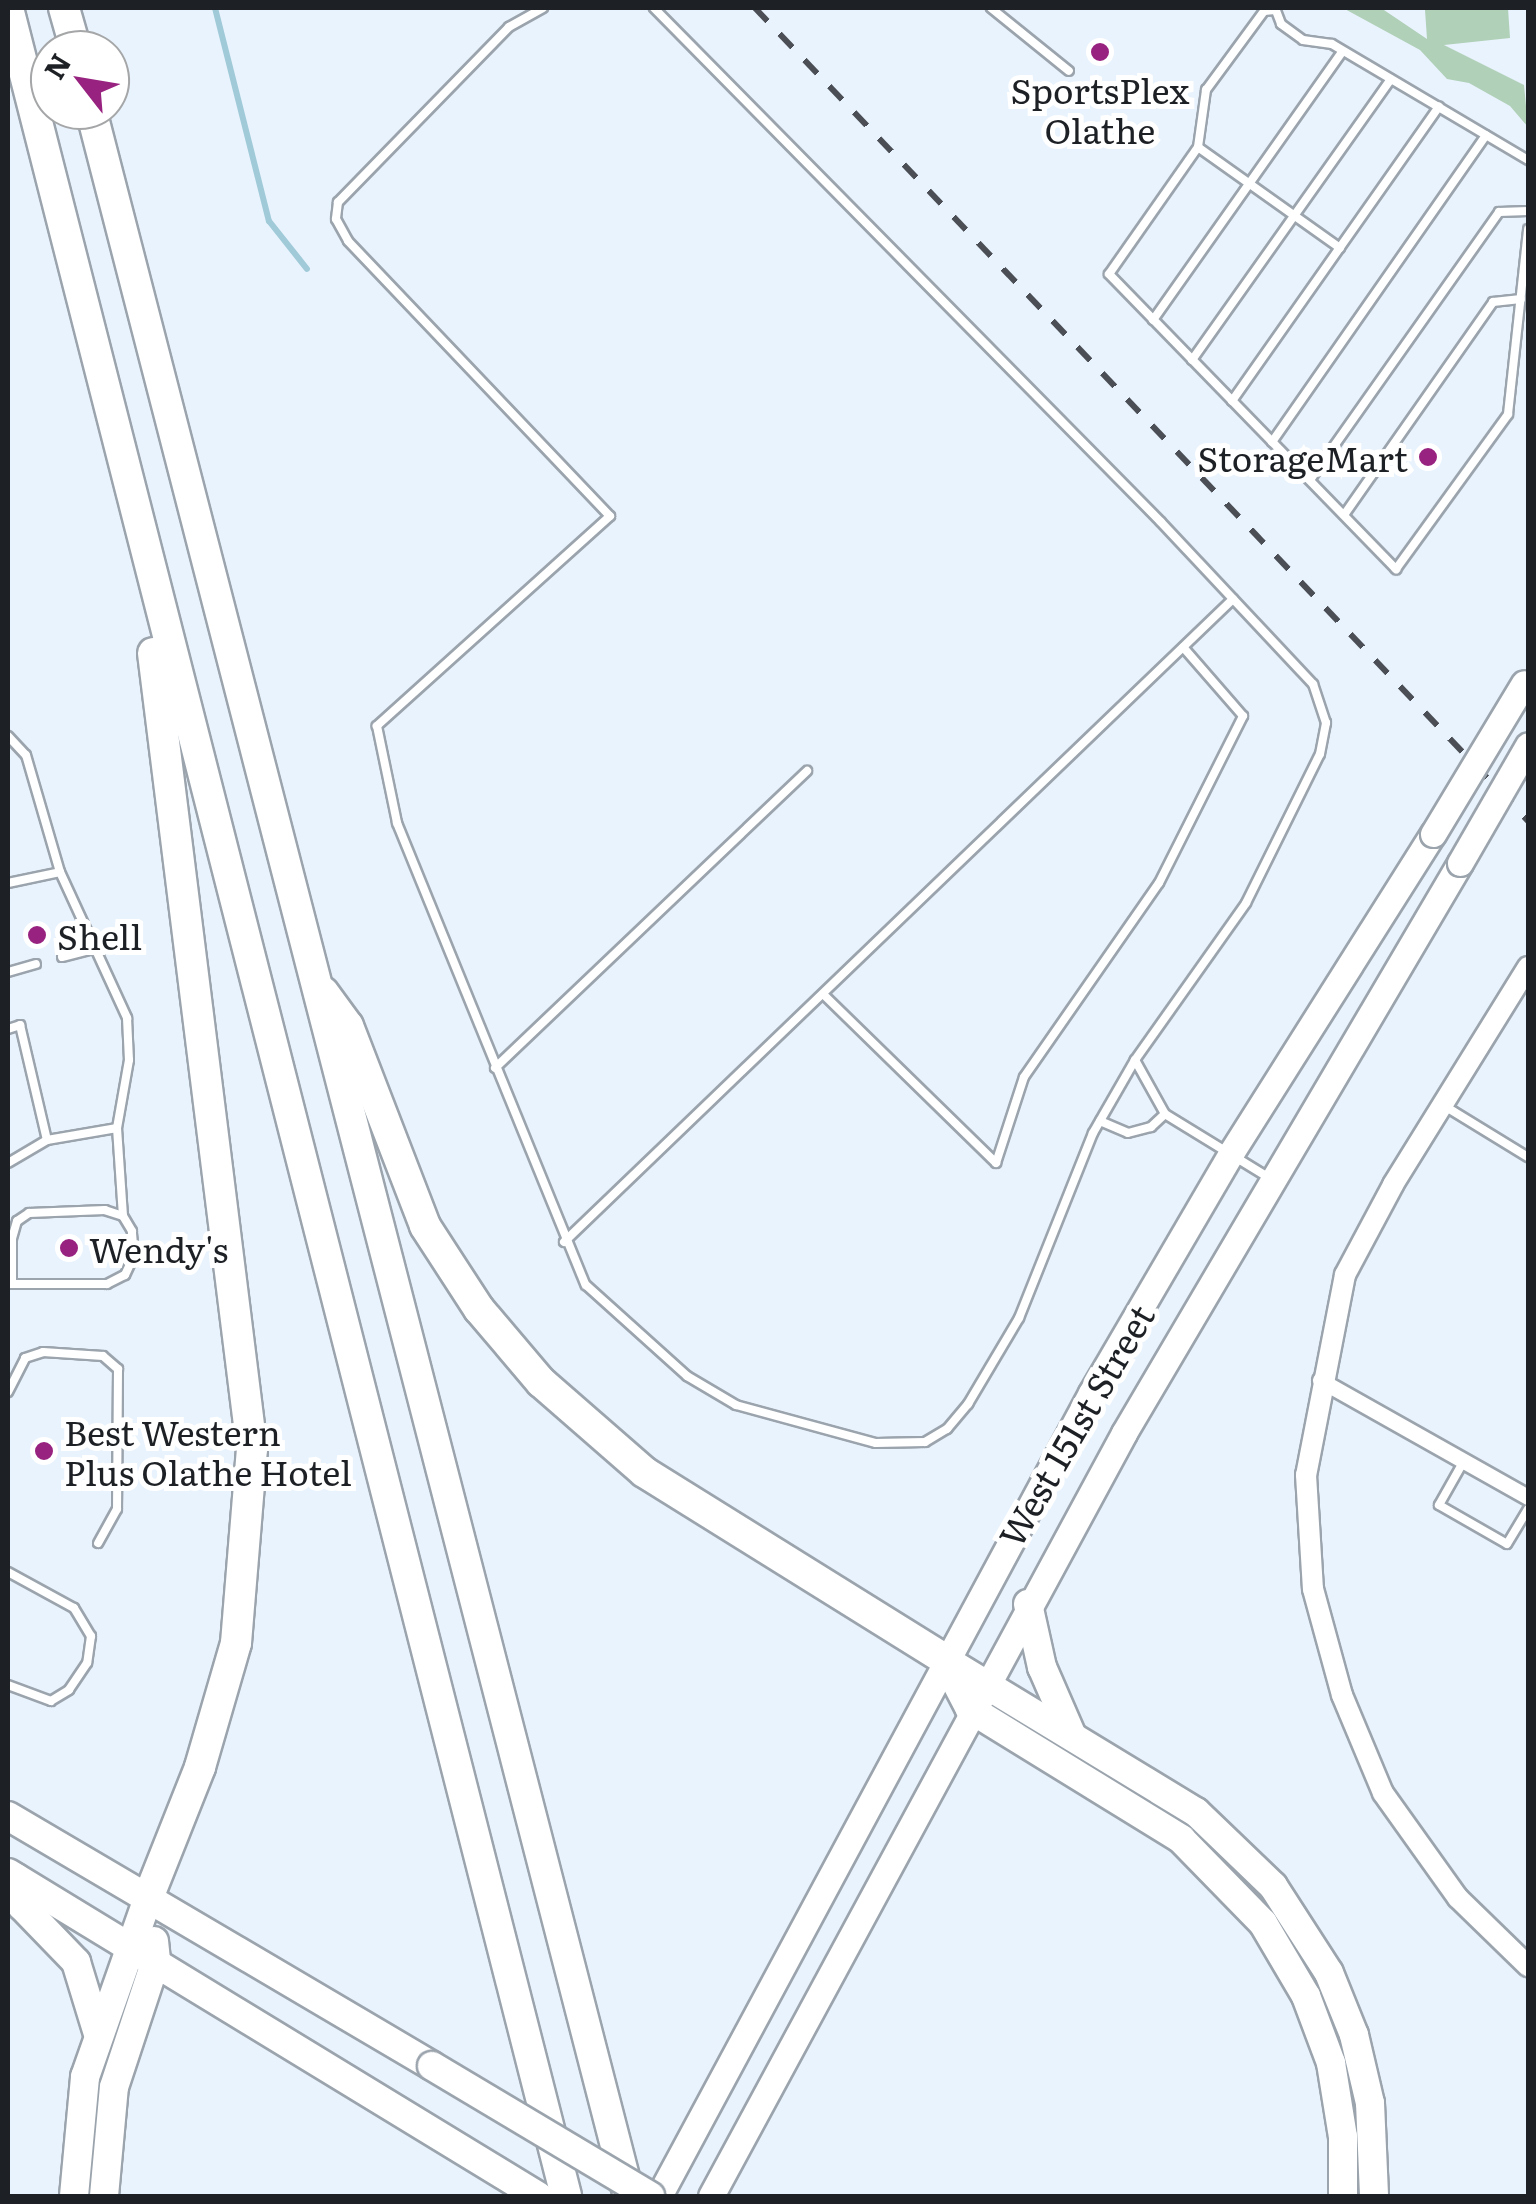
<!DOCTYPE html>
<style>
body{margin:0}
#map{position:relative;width:1536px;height:2204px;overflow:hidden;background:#e9f3fd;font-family:Literata,serif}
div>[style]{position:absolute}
.green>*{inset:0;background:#b0d0b8}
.stream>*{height:6px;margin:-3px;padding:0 3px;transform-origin:3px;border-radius:3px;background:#a0cad8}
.roads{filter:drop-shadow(2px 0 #9ba4ad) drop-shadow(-2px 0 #9ba4ad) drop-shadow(0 2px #9ba4ad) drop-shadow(0 -2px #9ba4ad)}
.service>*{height:8px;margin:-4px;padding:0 4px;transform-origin:4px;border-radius:4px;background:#fff}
.minor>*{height:15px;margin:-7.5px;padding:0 7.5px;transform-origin:7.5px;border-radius:7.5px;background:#fff}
.tertiary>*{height:20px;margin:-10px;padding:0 10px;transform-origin:10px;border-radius:10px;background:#fff}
.primary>*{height:25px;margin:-12.5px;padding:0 12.5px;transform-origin:12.5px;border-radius:12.5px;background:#fff}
.trunk>*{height:28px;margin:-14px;padding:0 14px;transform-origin:14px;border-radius:14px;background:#fff}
.motorway>*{height:30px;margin:-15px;padding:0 15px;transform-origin:15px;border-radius:15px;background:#fff}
.rail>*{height:6px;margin-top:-3px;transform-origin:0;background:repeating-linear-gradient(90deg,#4b4f55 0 18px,transparent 0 36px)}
.bridges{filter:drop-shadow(2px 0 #9ba4ad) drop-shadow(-2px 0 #9ba4ad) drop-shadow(0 2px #9ba4ad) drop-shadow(0 -2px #9ba4ad)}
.primary-bridge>*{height:25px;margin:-12.5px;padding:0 12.5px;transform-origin:12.5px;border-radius:12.5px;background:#fff}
.trunk-bridge>*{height:28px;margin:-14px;padding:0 14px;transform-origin:14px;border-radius:14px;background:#fff}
.dots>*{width:28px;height:28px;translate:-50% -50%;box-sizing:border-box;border:5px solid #fff;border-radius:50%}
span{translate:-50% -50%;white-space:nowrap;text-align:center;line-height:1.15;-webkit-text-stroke:10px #fff;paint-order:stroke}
.poi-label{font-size:35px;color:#1d2024}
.right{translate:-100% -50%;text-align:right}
.left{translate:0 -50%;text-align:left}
.street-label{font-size:35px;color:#1d2024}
.frame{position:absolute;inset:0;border:10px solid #1d2024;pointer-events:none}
.north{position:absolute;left:30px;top:30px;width:100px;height:100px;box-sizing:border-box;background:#fff;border:2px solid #a5a6a7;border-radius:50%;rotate:301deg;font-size:28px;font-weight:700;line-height:40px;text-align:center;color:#1d2024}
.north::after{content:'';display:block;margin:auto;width:35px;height:45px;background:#98227f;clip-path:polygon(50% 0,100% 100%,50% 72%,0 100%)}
</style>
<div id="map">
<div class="green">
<div style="clip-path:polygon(1343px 8px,1381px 8px,1427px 39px,1425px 10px,1508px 8px,1510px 38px,1444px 45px,1524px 85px,1528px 127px,1510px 106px,1469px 83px,1447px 79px,1420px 50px)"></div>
</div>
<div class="stream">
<div style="left:215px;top:8px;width:220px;rotate:75.8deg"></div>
<div style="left:269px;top:221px;width:61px;rotate:51.6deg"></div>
</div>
<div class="roads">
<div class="service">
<div style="left:543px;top:8px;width:39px;rotate:151deg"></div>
<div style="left:509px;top:27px;width:245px;rotate:134.3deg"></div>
<div style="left:338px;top:202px;width:17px;rotate:97deg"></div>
<div style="left:336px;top:219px;width:25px;rotate:61deg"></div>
<div style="left:348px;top:241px;width:380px;rotate:46.4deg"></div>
<div style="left:610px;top:516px;width:314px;rotate:138deg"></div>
<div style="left:377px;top:726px;width:99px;rotate:78.3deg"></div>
<div style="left:397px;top:823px;width:499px;rotate:67.8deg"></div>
<div style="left:586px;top:1285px;width:136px;rotate:42deg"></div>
<div style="left:687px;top:1376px;width:57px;rotate:30.6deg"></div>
<div style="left:736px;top:1405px;width:145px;rotate:15.2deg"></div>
<div style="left:876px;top:1443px;width:49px;rotate:-1.2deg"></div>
<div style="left:925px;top:1442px;width:26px;rotate:-31deg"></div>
<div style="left:947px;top:1429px;width:33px;rotate:-50deg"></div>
<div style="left:968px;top:1404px;width:100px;rotate:-59.3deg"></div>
<div style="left:1019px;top:1318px;width:199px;rotate:-68.2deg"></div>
<div style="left:1093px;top:1133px;width:84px;rotate:-60.1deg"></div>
<div style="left:1135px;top:1060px;width:192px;rotate:-54.7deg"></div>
<div style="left:1246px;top:903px;width:166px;rotate:-63.6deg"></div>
<div style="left:1320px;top:754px;width:32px;rotate:-79deg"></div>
<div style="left:1326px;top:723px;width:41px;rotate:-108.4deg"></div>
<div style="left:1313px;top:684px;width:222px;rotate:-133.2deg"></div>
<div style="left:1161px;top:522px;width:722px;rotate:-134.61deg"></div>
<div style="left:991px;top:8px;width:100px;rotate:38.9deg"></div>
<div style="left:1275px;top:8px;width:17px;rotate:69deg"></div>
<div style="left:1281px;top:24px;width:27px;rotate:36deg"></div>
<div style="left:1303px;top:40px;width:29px;rotate:8deg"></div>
<div style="left:1332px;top:44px;width:228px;rotate:30.6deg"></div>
<div style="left:1198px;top:147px;width:58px;rotate:-82deg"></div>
<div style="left:1206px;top:90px;width:98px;rotate:-53.7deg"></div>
<div style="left:1264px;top:11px;width:11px;rotate:-5deg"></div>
<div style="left:1340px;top:248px;width:174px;rotate:-144.6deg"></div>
<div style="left:1198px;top:147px;width:155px;rotate:125deg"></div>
<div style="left:1109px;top:274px;width:412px;rotate:45.8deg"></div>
<div style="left:1396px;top:569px;width:191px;rotate:-54.1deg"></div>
<div style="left:1508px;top:414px;width:186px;rotate:-83.8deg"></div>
<div style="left:1153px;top:320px;width:329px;rotate:-54.8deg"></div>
<div style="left:1192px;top:360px;width:344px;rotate:-54.7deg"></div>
<div style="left:1232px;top:401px;width:360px;rotate:-54.9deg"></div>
<div style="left:1272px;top:442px;width:374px;rotate:-55.1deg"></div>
<div style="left:1310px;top:480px;width:328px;rotate:-54.8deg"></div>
<div style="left:1499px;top:212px;width:29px;rotate:-2deg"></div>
<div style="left:1344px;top:515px;width:260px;rotate:-55deg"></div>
<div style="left:1493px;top:302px;width:28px;rotate:-6deg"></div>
<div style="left:8px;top:736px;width:26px;rotate:47deg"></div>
<div style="left:26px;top:755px;width:122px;rotate:73.8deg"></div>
<div style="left:60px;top:872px;width:161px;rotate:65.3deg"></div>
<div style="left:127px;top:1018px;width:42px;rotate:87.3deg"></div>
<div style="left:129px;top:1060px;width:69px;rotate:100deg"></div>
<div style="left:117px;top:1128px;width:71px;rotate:170.3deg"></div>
<div style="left:47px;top:1140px;width:45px;rotate:149.5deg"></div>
<div style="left:8px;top:883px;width:53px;rotate:-11.9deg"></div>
<div style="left:62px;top:957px;width:30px;rotate:-14deg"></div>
<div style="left:8px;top:972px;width:29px;rotate:-16deg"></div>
<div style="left:823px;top:994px;width:242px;rotate:44.3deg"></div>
<div style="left:996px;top:1163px;width:90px;rotate:-72deg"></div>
<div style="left:1024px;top:1077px;width:236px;rotate:-55.2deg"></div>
<div style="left:1159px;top:883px;width:187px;rotate:-63.3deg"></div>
<div style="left:1243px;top:716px;width:91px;rotate:-131deg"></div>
<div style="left:8px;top:1029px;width:13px;rotate:-18deg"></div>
<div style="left:20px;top:1025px;width:118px;rotate:76.8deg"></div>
<div style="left:1135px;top:1060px;width:62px;rotate:60.9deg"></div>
<div style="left:1165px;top:1114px;width:121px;rotate:31.5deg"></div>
<div style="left:495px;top:1068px;width:431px;rotate:-43.6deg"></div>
<div style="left:1443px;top:1105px;width:100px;rotate:31.5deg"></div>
<div style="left:1100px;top:1121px;width:30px;rotate:23deg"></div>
<div style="left:1128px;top:1133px;width:24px;rotate:-15deg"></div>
<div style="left:1151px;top:1127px;width:19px;rotate:-43deg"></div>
<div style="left:117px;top:1128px;width:88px;rotate:86.1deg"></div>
<div style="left:564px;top:1242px;width:928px;rotate:-43.86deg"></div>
<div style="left:8px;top:1284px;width:99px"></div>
<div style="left:107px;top:1284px;width:20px;rotate:-27deg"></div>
<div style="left:125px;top:1275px;width:21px;rotate:-65deg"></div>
<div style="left:134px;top:1256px;width:25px;rotate:-95deg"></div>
<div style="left:132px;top:1231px;width:17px;rotate:-121deg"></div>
<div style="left:123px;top:1216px;width:19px;rotate:-162deg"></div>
<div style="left:105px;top:1210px;width:76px;rotate:177.7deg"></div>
<div style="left:29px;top:1213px;width:14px;rotate:146deg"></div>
<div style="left:17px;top:1221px;width:18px;rotate:106deg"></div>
<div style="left:12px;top:1238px;width:46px;rotate:90deg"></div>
<div style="left:8px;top:1392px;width:38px;rotate:-63deg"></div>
<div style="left:25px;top:1358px;width:19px;rotate:-18deg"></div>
<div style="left:43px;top:1352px;width:60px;rotate:3.8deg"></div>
<div style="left:103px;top:1356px;width:20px;rotate:41deg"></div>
<div style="left:118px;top:1369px;width:140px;rotate:90.4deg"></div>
<div style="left:117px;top:1509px;width:39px;rotate:119deg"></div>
<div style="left:1465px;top:1459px;width:53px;rotate:119.5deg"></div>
<div style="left:1439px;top:1505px;width:78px;rotate:29.8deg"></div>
<div style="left:1507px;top:1544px;width:41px;rotate:-59deg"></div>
<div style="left:8px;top:1572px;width:75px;rotate:28.6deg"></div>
<div style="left:74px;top:1608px;width:33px;rotate:59deg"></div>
<div style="left:91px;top:1636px;width:27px;rotate:98deg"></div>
<div style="left:87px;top:1663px;width:32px;rotate:124deg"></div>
<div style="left:69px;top:1690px;width:21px;rotate:149deg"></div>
<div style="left:51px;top:1701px;width:46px;rotate:-159.6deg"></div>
</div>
<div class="minor">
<div style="left:1320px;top:1380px;width:239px;rotate:29.4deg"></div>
</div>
<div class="tertiary">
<div style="left:1528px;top:967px;width:256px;rotate:121.8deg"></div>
<div style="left:1393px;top:1185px;width:102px;rotate:118.1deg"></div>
<div style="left:1345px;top:1275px;width:204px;rotate:101deg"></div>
<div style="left:1306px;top:1475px;width:114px;rotate:86.5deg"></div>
<div style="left:1313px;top:1589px;width:110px;rotate:74.7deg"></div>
<div style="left:1342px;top:1695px;width:106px;rotate:67.3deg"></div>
<div style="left:1383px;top:1793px;width:129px;rotate:54.5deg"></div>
<div style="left:1458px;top:1898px;width:98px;rotate:44.2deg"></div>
</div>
<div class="primary">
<div style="left:659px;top:2196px;width:912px;rotate:-61.72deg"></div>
<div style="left:1091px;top:1393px;width:278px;rotate:-59.7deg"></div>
<div style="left:1231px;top:1153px;width:378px;rotate:-57.7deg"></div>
<div style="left:711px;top:2196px;width:868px;rotate:-61.57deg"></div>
<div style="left:1124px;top:1433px;width:662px;rotate:-59.48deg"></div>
</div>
<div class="trunk">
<div style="left:1028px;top:1604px;width:65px;rotate:77.5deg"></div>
<div style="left:1042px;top:1667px;width:75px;rotate:66.5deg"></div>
<div style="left:944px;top:1659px;width:295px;rotate:31.3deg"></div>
<div style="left:1196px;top:1812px;width:107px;rotate:43.9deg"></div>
<div style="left:1273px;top:1886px;width:103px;rotate:57.2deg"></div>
<div style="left:1329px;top:1973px;width:67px;rotate:68deg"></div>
<div style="left:1354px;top:2035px;width:70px;rotate:76.8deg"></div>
<div style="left:1370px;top:2103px;width:93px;rotate:87.5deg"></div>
<div style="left:944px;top:1659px;width:56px;rotate:62.5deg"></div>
<div style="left:970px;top:1709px;width:248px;rotate:31.6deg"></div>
<div style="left:1181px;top:1839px;width:117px;rotate:45.7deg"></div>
<div style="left:1263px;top:1923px;width:85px;rotate:59.5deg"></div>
<div style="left:1306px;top:1996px;width:72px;rotate:69.5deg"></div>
<div style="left:1331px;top:2063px;width:75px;rotate:80.8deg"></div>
<div style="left:1343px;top:2137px;width:59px;rotate:90deg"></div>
<div style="left:8px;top:1816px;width:492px;rotate:30.5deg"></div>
<div style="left:8px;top:1873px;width:621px;rotate:31.36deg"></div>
<div style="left:16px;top:1878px;width:29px;rotate:78deg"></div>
<div style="left:22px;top:1906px;width:78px;rotate:46deg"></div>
<div style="left:76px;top:1962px;width:75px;rotate:73deg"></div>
<div style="left:74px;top:2196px;width:120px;rotate:-84.7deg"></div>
<div style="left:85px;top:2077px;width:190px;rotate:-70.6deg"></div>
<div style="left:104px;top:2196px;width:109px;rotate:-84.8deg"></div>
<div style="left:114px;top:2087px;width:134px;rotate:-71.7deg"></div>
<div style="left:156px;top:1960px;width:19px;rotate:-96deg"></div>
</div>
<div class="motorway">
<div style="left:8px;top:8px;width:2258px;rotate:75.69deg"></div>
<div style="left:64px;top:8px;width:44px;rotate:74.1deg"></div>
<div style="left:91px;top:110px;width:2154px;rotate:75.54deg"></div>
<div style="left:323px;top:992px;width:42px;rotate:53.7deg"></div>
<div style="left:348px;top:1026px;width:214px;rotate:68.9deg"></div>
<div style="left:425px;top:1226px;width:99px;rotate:57deg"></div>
<div style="left:479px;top:1309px;width:96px;rotate:49.7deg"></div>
<div style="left:541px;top:1382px;width:137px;rotate:41.1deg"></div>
<div style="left:644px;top:1472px;width:354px;rotate:31.9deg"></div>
<div style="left:148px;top:1898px;width:141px;rotate:-68.3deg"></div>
<div style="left:200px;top:1767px;width:129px;rotate:-73.8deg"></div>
<div style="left:236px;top:1643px;width:195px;rotate:-85.3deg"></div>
<div style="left:252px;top:1449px;width:802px;rotate:-97.09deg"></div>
</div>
</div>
<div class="rail">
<div style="left:755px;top:8px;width:1122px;rotate:46.44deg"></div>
</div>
<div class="bridges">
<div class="primary-bridge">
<div style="left:1433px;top:834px;width:176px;rotate:-58.9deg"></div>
<div style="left:1460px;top:863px;width:136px;rotate:-60deg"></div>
</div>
<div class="trunk-bridge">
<div style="left:432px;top:2066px;width:254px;rotate:30.8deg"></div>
</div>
</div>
<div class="dots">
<div style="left:1100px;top:52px;background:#98227f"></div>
<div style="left:1428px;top:457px;background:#98227f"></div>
<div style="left:37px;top:935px;background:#98227f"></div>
<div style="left:69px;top:1248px;background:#98227f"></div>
<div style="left:44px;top:1451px;background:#98227f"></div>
</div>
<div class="poi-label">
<span style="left:1100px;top:109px">SportsPlex<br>Olathe</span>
<span class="right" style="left:1408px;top:457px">StorageMart</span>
<span class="left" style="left:57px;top:935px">Shell</span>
<span class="left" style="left:89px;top:1248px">Wendy's</span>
<span class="left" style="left:64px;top:1451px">Best Western<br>Plus Olathe Hotel</span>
</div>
<div class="street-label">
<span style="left:1075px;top:1425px;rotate:-60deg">West 151st Street</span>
</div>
<div class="frame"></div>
<div class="north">N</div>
</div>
